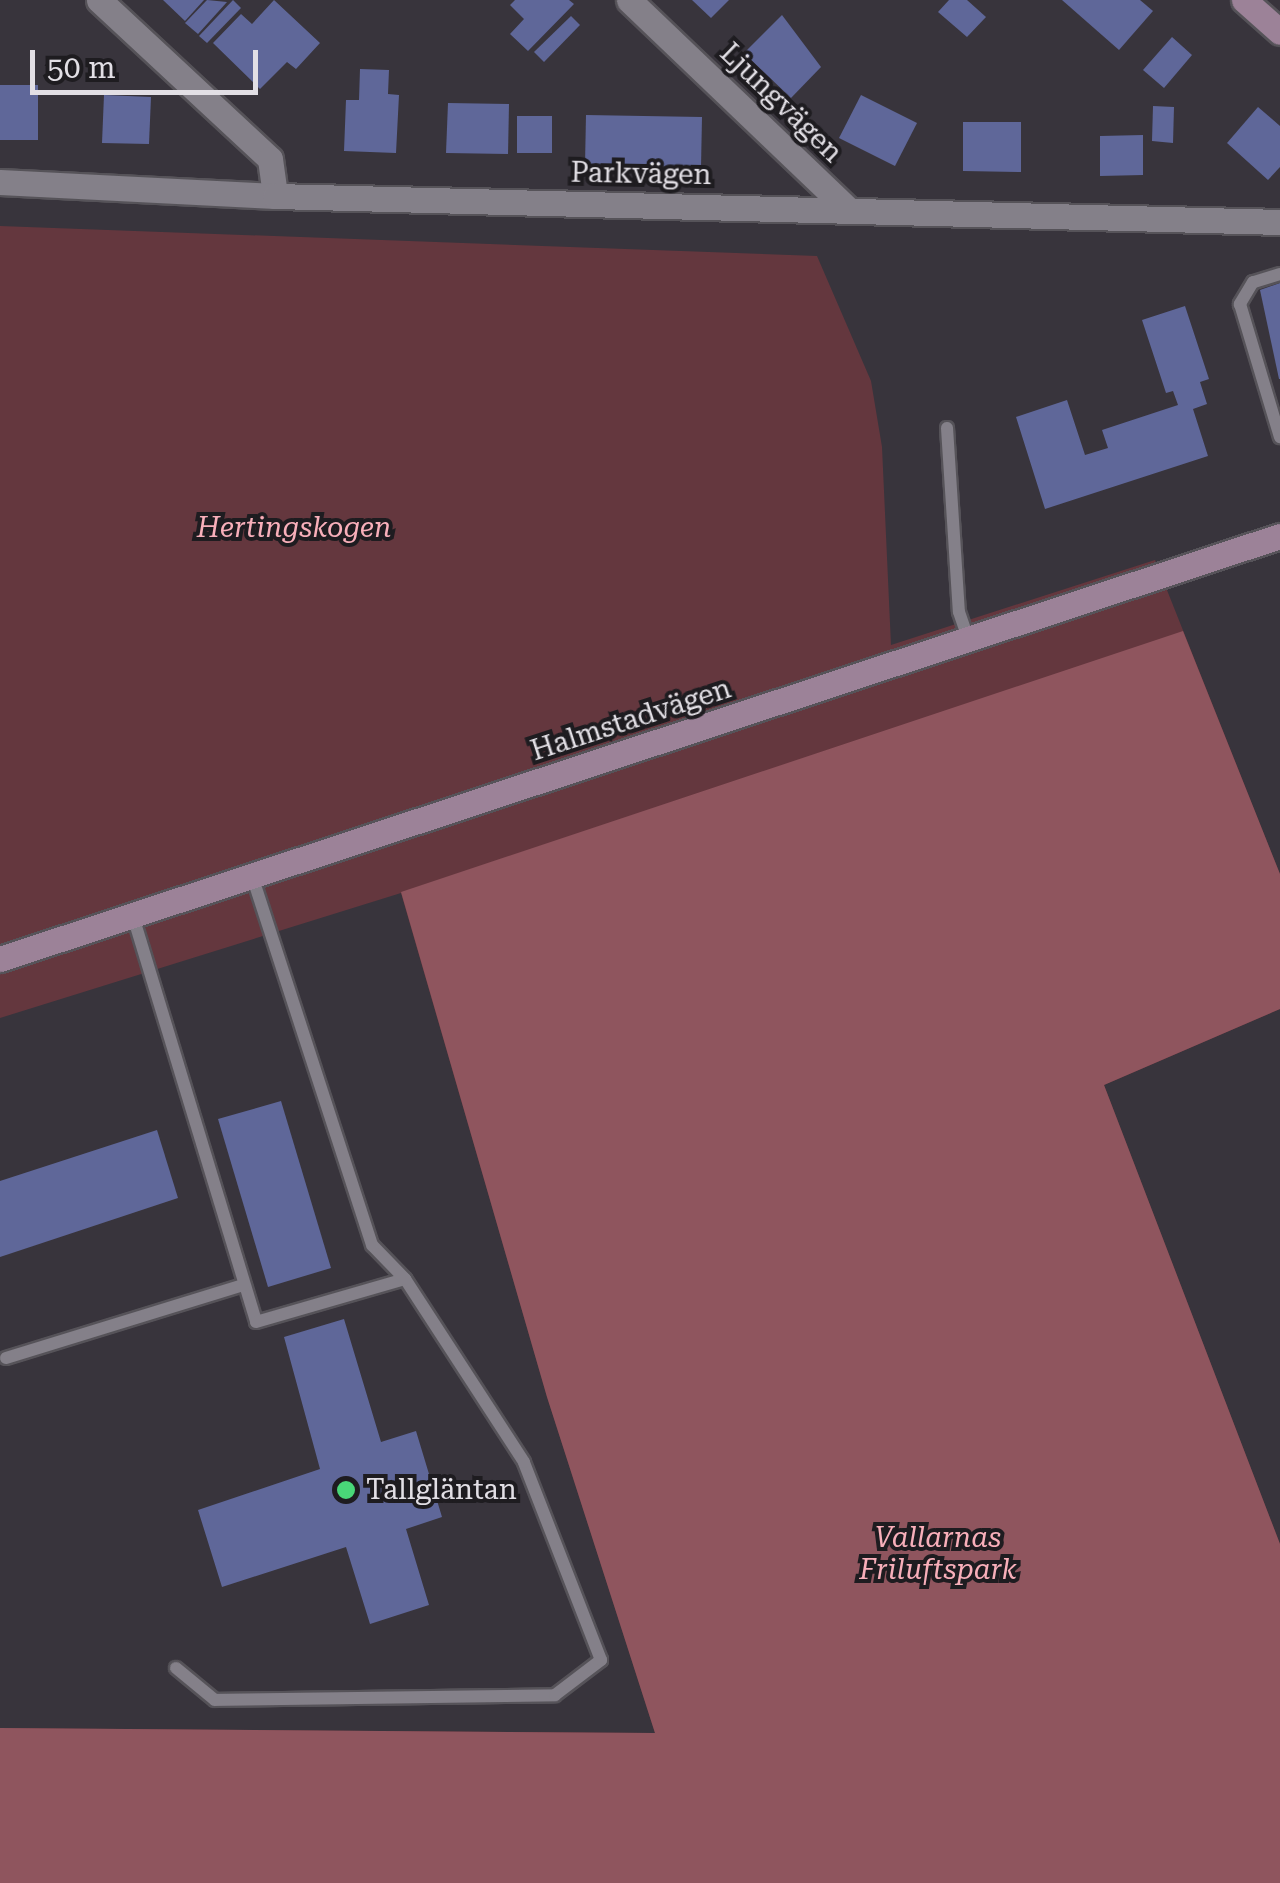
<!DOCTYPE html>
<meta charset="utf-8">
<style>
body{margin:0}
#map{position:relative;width:1280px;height:1883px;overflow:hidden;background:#38343c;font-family:"Roboto Serif",serif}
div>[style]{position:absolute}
.green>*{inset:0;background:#64373e}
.forest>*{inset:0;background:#8f555e}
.building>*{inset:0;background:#5f6799}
.roads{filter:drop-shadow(2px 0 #565359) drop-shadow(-2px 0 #565359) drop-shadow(0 2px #565359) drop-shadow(0 -2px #565359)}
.lane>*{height:12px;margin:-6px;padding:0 6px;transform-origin:6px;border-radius:6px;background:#848089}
.street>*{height:25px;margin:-12.5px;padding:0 12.5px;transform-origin:12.5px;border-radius:12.5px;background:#848089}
.secondary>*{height:25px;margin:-12.5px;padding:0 12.5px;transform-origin:12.5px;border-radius:12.5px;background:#9c8298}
.dots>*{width:28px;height:28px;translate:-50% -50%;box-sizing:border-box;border:5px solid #1e1c20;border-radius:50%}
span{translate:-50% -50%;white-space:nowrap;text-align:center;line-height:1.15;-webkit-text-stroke:8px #1e1c20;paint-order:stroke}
.street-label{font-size:28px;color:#e2dfe5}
.park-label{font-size:28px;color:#f8afba;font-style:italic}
.poi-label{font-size:28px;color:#e2dfe5}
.left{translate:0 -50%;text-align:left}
.scale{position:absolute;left:30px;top:50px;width:228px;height:45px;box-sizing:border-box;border:5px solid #e2dfe5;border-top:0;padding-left:12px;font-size:30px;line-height:35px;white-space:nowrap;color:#e2dfe5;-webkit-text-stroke:8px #1e1c20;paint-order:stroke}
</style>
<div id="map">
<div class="green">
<div style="clip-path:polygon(0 226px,817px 256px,871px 381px,882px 447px,891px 645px,1155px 560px,1280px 874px,1280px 1009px,1104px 1085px,1280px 1544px,1280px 1883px,0 1883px,0 1728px,655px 1733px,547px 1397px,401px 893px,0 1018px)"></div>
</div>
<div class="forest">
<div style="clip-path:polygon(1183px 631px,1280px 874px,1280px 1009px,1104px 1085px,1280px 1544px,1280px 1883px,0 1883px,0 1728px,655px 1733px,547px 1397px,401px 892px)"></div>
</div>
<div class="building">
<div style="clip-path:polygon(163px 0,204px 0,185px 21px)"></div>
<div style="clip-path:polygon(207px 0,227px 2px,198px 34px,185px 23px)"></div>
<div style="clip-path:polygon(233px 0,241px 8px,207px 43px,199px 36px)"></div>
<div style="clip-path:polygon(274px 0,320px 43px,296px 69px,287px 62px,260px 89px,213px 43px,241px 14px,252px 24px)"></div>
<div style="clip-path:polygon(515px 0,569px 0,574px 4px,528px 51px,510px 34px,524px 19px,510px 5px)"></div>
<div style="clip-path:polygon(692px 0,729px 0,711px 18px)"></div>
<div style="clip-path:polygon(949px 0,967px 0,986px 17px,967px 37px,938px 12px)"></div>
<div style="clip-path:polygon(1062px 0,1140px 0,1153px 11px,1119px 50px)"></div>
<div style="clip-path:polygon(782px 15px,821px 67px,791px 98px,744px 53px)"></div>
<div style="clip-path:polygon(571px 16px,580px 25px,544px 62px,534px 52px)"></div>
<div style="clip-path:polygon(1172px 37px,1192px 55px,1164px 88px,1143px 70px)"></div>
<div style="clip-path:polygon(360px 69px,389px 70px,388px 94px,399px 95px,396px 153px,344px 151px,346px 100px,359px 100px)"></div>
<div style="clip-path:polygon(0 85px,38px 85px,38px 140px,0 140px)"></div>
<div style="clip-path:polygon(104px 95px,151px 97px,149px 144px,102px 143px)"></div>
<div style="clip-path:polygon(861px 95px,917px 123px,895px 166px,839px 138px)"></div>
<div style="clip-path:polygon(448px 103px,509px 104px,508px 154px,446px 153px)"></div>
<div style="clip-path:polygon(1153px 106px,1174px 107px,1173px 143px,1152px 141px)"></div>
<div style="clip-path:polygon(1258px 107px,1280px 126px,1280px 167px,1268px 180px,1227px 143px)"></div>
<div style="clip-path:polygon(586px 115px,702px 117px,701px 167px,585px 165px)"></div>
<div style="clip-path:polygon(517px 116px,552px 116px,552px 153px,517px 153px)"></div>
<div style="clip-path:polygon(963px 122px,1021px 122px,1021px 172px,963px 171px)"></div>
<div style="clip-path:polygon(1143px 135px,1143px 175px,1100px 176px,1100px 136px)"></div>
<div style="clip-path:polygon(1280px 283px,1280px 379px,1279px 379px,1260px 290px)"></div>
<div style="clip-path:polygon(1185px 306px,1209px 379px,1200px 382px,1207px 404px,1193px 409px,1208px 456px,1045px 509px,1016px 417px,1067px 400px,1085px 455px,1108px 448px,1102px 430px,1178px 405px,1173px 391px,1166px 393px,1142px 320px)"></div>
<div style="clip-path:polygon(281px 1101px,331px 1268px,268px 1287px,218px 1119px)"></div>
<div style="clip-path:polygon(157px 1130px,178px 1198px,0 1257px,0 1181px)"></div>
<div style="clip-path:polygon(344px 1319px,381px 1442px,416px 1431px,442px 1517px,406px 1529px,429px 1605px,370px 1624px,346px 1547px,222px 1587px,198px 1510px,320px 1469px,284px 1337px)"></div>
</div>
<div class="roads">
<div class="lane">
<div style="left:1280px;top:274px;width:28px;rotate:163deg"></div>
<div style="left:1253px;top:282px;width:26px;rotate:121deg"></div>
<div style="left:1240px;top:304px;width:139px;rotate:73.3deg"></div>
<div style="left:947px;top:428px;width:184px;rotate:86.3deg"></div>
<div style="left:959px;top:612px;width:31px;rotate:71deg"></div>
<div style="left:132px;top:913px;width:427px;rotate:73.1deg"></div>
<div style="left:256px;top:1322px;width:155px;rotate:-16.1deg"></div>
<div style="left:6px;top:1358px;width:249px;rotate:-17.1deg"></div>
<div style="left:176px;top:1668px;width:50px;rotate:39.4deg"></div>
<div style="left:215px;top:1700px;width:340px;rotate:-0.8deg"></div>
<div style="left:555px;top:1695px;width:58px;rotate:-37.3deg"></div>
<div style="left:601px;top:1660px;width:212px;rotate:-111.3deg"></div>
<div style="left:524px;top:1462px;width:218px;rotate:-123deg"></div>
<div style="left:405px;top:1279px;width:47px;rotate:-134.1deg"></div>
<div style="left:372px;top:1245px;width:389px;rotate:-108deg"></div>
</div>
<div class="street">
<div style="left:99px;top:0;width:233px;rotate:42.9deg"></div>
<div style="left:270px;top:159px;width:37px;rotate:82deg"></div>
<div style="left:629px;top:0;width:301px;rotate:43.7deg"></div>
<div style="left:0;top:182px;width:275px;rotate:2.9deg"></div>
<div style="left:275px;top:196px;width:1005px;rotate:1.48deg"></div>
</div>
<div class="secondary">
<div style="left:1244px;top:0;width:48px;rotate:41.6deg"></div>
<div style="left:0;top:959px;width:1348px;rotate:-18.29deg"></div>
</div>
</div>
<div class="dots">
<div style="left:346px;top:1490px;background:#49d778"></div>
</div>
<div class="street-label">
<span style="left:781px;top:103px;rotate:44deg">Ljungvägen</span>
<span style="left:641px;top:174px;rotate:1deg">Parkvägen</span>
<span style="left:631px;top:720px;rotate:-18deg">Halmstadvägen</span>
</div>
<div class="park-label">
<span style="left:294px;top:528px">Hertingskogen</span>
<span style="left:938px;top:1554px">Vallarnas<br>Friluftspark</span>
</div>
<div class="poi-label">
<span class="left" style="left:366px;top:1490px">Tallgläntan</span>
</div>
<div class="scale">50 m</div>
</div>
